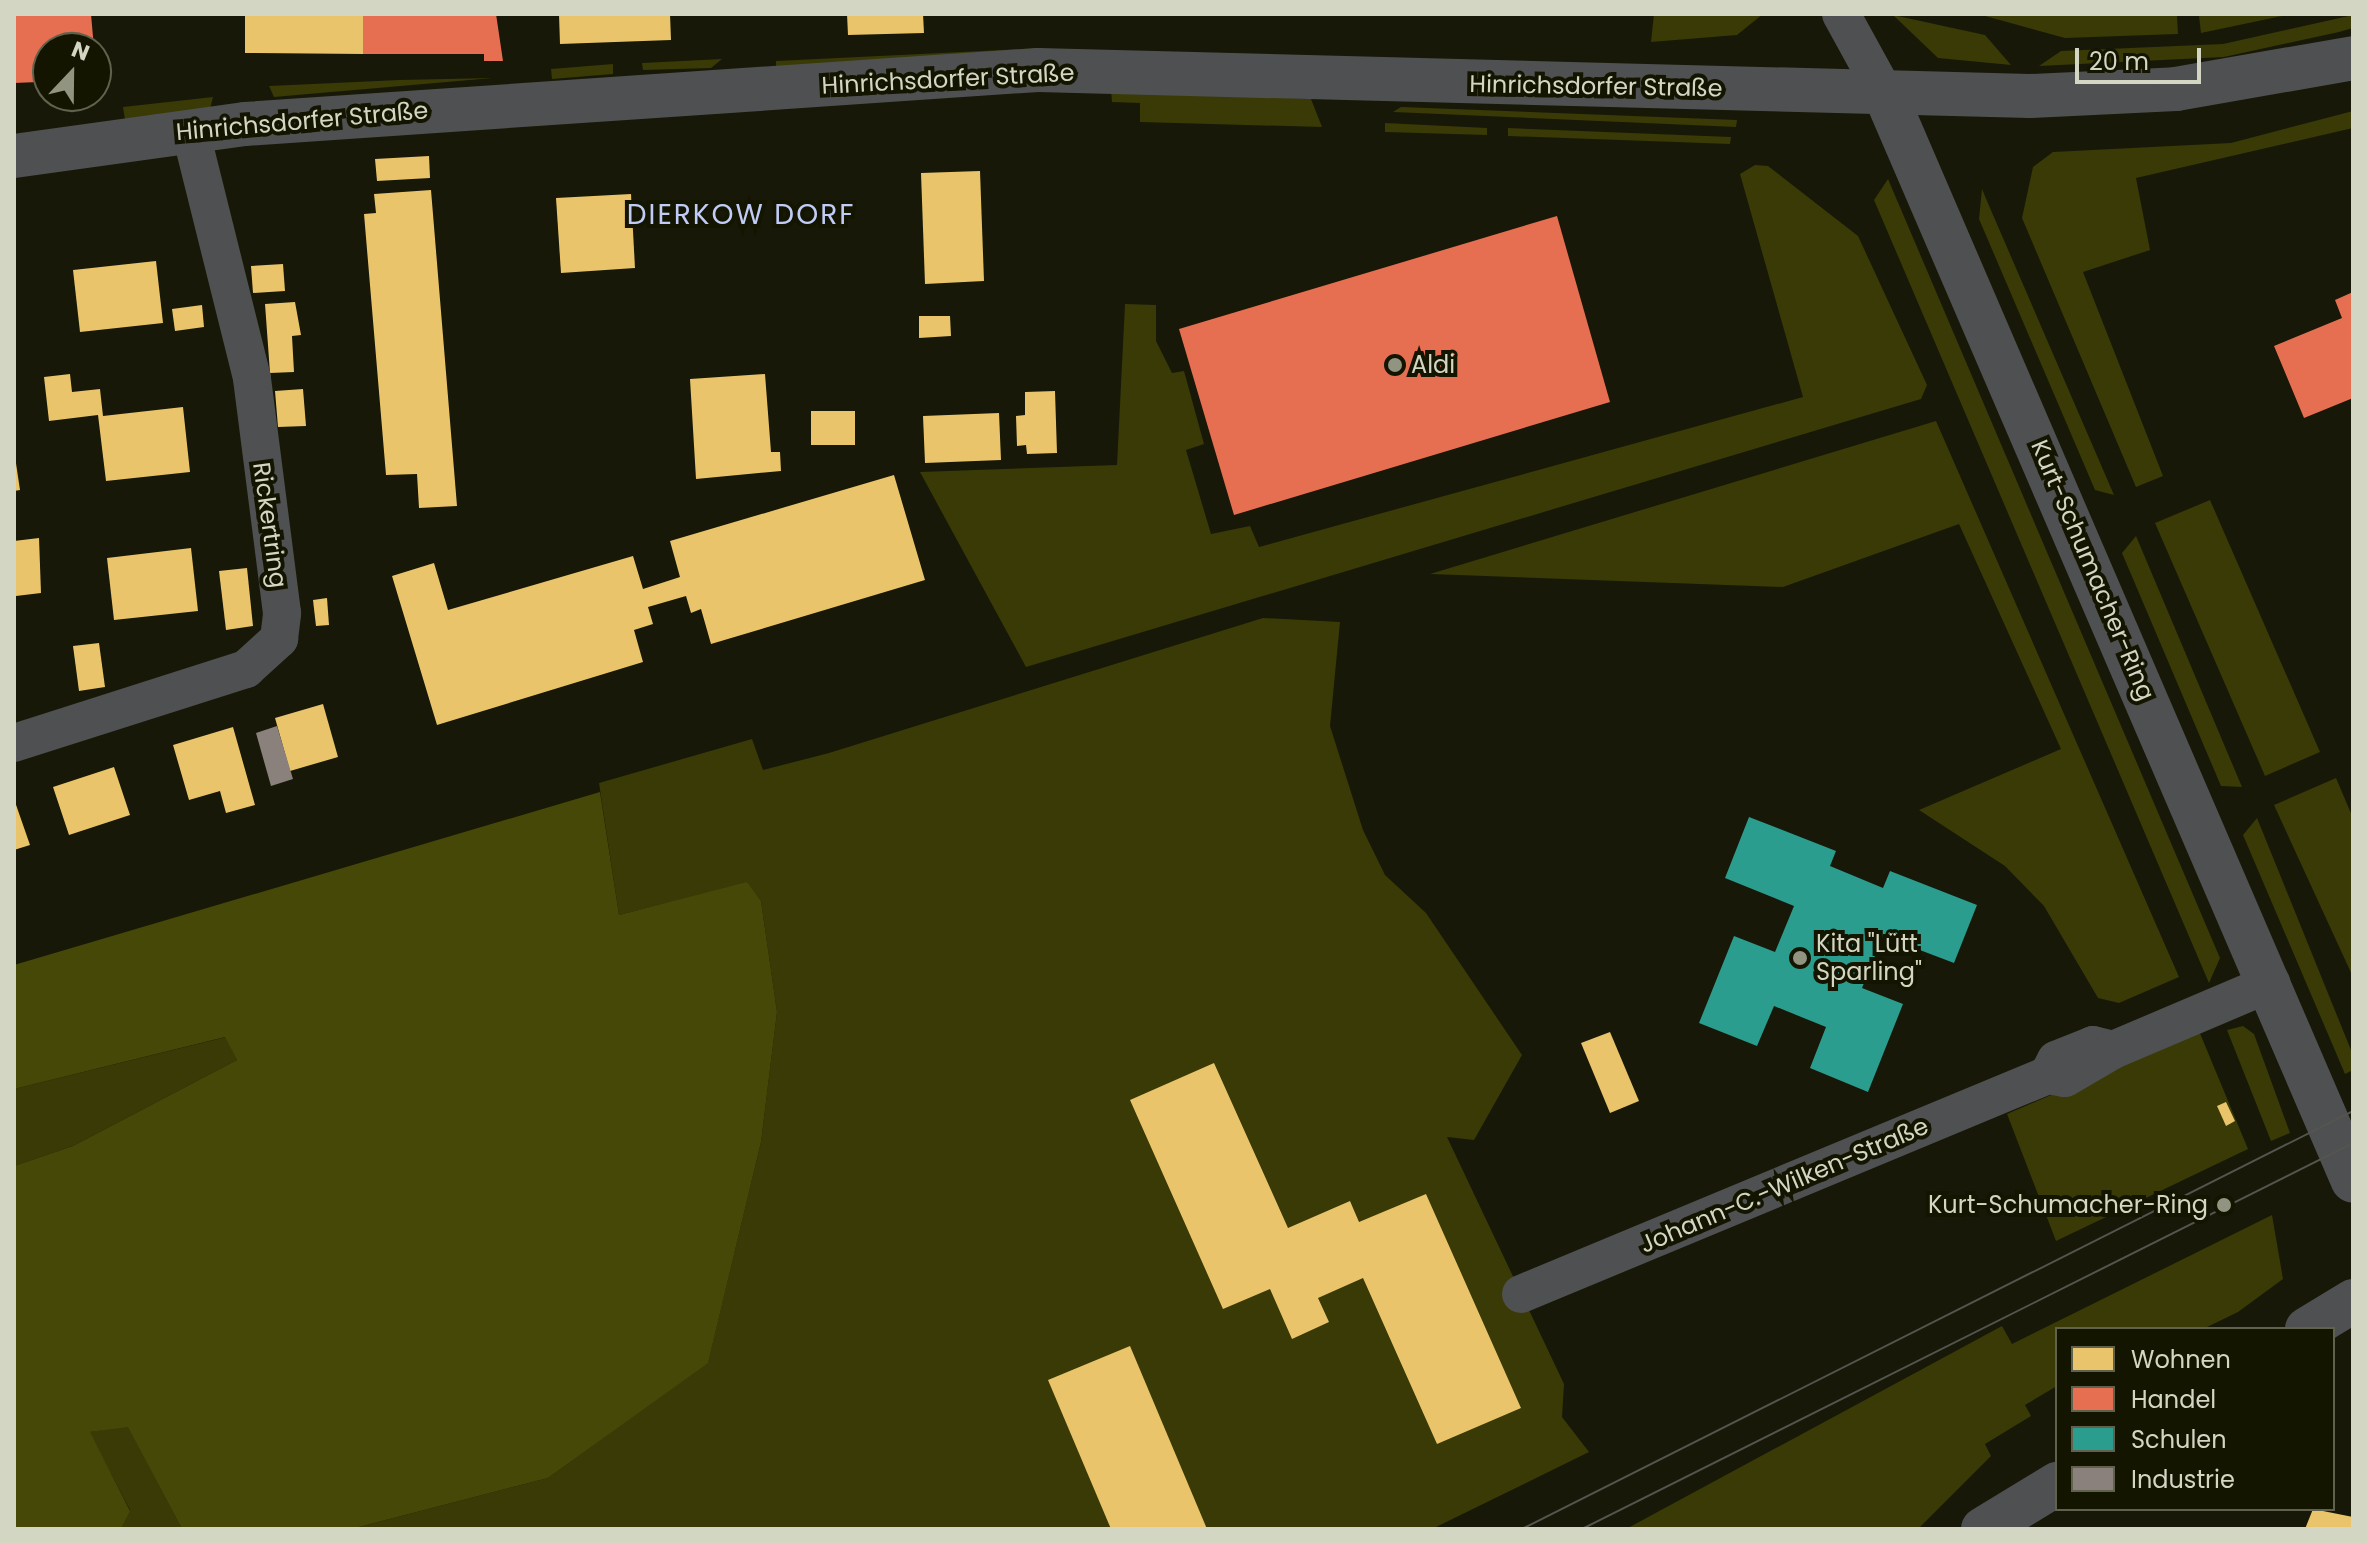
<!DOCTYPE html>
<meta charset="utf-8">
<style>
body{margin:0}
#map{position:relative;width:2367px;height:1543px;overflow:hidden;background:#171807;font-family:Poppins,sans-serif}
div>[style]{position:absolute}
.green>*{inset:0;background:#393a06}
.forest>*{inset:0;background:#464807}
.homes>*{inset:0;background:#e9c46a}
.shops>*{inset:0;background:#e76f51}
.schools>*{inset:0;background:#2a9d8f}
.industry>*{inset:0;background:#8a817c}
.minor>*{height:38px;margin:-19px;padding:0 19px;transform-origin:19px;border-radius:19px;background:#4f5051}
.tertiary>*{height:44px;margin:-22px;padding:0 22px;transform-origin:22px;border-radius:22px;background:#4f5051}
.tram>*{height:2px;margin:-1px;padding:0 1px;transform-origin:1px;border-radius:1px;background:#54554e}
.dots>*{width:22px;height:22px;translate:-50% -50%;box-sizing:border-box;border:4px solid #141500;border-radius:50%}
span{translate:-50% -50%;white-space:nowrap;text-align:center;line-height:1.15;-webkit-text-stroke:8px #141500;paint-order:stroke}
.street-label{font-size:24px;color:#d4d6c4}
.poi-label{font-size:24px;color:#d4d6c4}
.left{translate:0 -50%;text-align:left}
.right{translate:-100% -50%;text-align:right}
.quarter-label{font-size:28px;color:#c0ccf6;letter-spacing:2px}
.frame{position:absolute;inset:0;border:16px solid #d4d6c4;pointer-events:none}
.legend{position:absolute;left:2055px;top:1327px;width:280px;height:184px;box-sizing:border-box;background:#141500;border:2px solid #61624e;margin:0;padding:10px 14px;list-style:none;font-size:24px;color:#d4d6c4}
.legend li{display:flex;align-items:center;gap:16px;height:40px}
.legend b{width:40px;border:2px solid #61624e}
.north{position:absolute;left:32px;top:32px;width:80px;height:80px;box-sizing:border-box;background:#141500;border:2px solid #61624e;border-radius:50%;rotate:22deg;font-size:22px;font-weight:700;line-height:32px;text-align:center;color:#d4d6c4}
.north::after{content:'';display:block;margin:auto;width:28px;height:36px;background:#929482;clip-path:polygon(50% 0,100% 100%,50% 72%,0 100%)}
.scale{position:absolute;left:2075px;top:48px;width:126px;height:36px;box-sizing:border-box;border:4px solid #d4d6c4;border-top:0;padding-left:10px;font-size:24px;line-height:28px;white-space:nowrap;color:#d4d6c4;-webkit-text-stroke:6px #141500;paint-order:stroke}
</style>
<div id="map">
<div class="green">
<div style="clip-path:polygon(1654px 14px,1763px 14px,1737px 35px,1651px 42px)"></div>
<div style="clip-path:polygon(1978px 14px,2164px 14px,2177px 16px,2178px 34px,2065px 38px)"></div>
<div style="clip-path:polygon(2214px 14px,2291px 14px,2201px 33px,2199px 16px)"></div>
<div style="clip-path:polygon(1893px 15px,1985px 35px,2011px 65px,1938px 58px)"></div>
<div style="clip-path:polygon(2353px 15px,2353px 28px,2339px 32px,2224px 57px,2039px 66px,2061px 51px,2223px 44px)"></div>
<div style="clip-path:polygon(1041px 48px,1042px 53px,776px 67px,776px 61px)"></div>
<div style="clip-path:polygon(722px 59px,711px 68px,643px 70px,642px 63px)"></div>
<div style="clip-path:polygon(613px 64px,613px 74px,552px 79px,551px 69px)"></div>
<div style="clip-path:polygon(493px 78px,274px 97px,269px 86px,399px 80px)"></div>
<div style="clip-path:polygon(1111px 90px,1311px 99px,1322px 127px,1140px 122px,1140px 103px,1112px 102px)"></div>
<div style="clip-path:polygon(213px 97px,210px 109px,125px 120px,123px 107px)"></div>
<div style="clip-path:polygon(1401px 107px,1737px 120px,1736px 127px,1393px 112px)"></div>
<div style="clip-path:polygon(2353px 111px,2353px 128px,2136px 178px,2150px 250px,2083px 272px,2163px 476px,2136px 487px,2022px 218px,2033px 167px,2053px 152px,2231px 143px)"></div>
<div style="clip-path:polygon(1385px 123px,1487px 128px,1487px 135px,1385px 132px)"></div>
<div style="clip-path:polygon(1508px 128px,1731px 137px,1730px 144px,1508px 136px)"></div>
<div style="clip-path:polygon(1755px 165px,1768px 166px,1858px 236px,1927px 385px,1921px 399px,1026px 667px,920px 472px,1117px 465px,1125px 304px,1156px 305px,1156px 341px,1172px 373px,1184px 371px,1204px 444px,1186px 450px,1211px 534px,1250px 526px,1259px 547px,1803px 397px,1740px 174px)"></div>
<div style="clip-path:polygon(1888px 179px,2220px 958px,2209px 983px,1874px 200px)"></div>
<div style="clip-path:polygon(1982px 189px,1987px 201px,2114px 495px,2095px 490px,1979px 219px)"></div>
<div style="clip-path:polygon(1936px 421px,2179px 977px,2119px 1003px,2098px 998px,2044px 906px,2005px 866px,1919px 810px,2061px 749px,1959px 524px,1783px 587px,1430px 574px)"></div>
<div style="clip-path:polygon(2210px 500px,2320px 752px,2265px 776px,2155px 523px)"></div>
<div style="clip-path:polygon(2136px 536px,2242px 787px,2221px 786px,2122px 553px)"></div>
<div style="clip-path:polygon(1263px 618px,1340px 622px,1330px 726px,1363px 830px,1385px 875px,1426px 913px,1522px 1055px,1474px 1140px,1447px 1137px,1564px 1384px,1562px 1417px,1589px 1452px,1432px 1529px,351px 1529px,548px 1478px,708px 1362px,761px 1142px,777px 1012px,761px 901px,747px 883px,619px 915px,599px 783px,752px 739px,763px 770px,829px 753px)"></div>
<div style="clip-path:polygon(2336px 778px,2353px 818px,2353px 977px,2274px 805px)"></div>
<div style="clip-path:polygon(2257px 818px,2353px 1055px,2353px 1070px,2345px 1074px,2243px 835px)"></div>
<div style="clip-path:polygon(2243px 1026px,2254px 1034px,2290px 1133px,2271px 1141px,2227px 1030px)"></div>
<div style="clip-path:polygon(2199px 1031px,2248px 1149px,2056px 1241px,2007px 1114px)"></div>
<div style="clip-path:polygon(226px 1037px,237px 1060px,73px 1146px,14px 1166px,14px 1089px)"></div>
<div style="clip-path:polygon(2272px 1215px,2283px 1279px,2238px 1312px,2203px 1329px,2057px 1329px,2057px 1386px,2025px 1405px,2031px 1416px,1985px 1444px,1991px 1456px,1918px 1529px,1626px 1529px,2002px 1326px,2012px 1344px)"></div>
<div style="clip-path:polygon(128px 1426px,182px 1529px,121px 1529px,130px 1510px,89px 1432px)"></div>
</div>
<div class="forest">
<div style="clip-path:polygon(600px 792px,619px 915px,747px 882px,761px 901px,777px 1012px,761px 1142px,708px 1363px,548px 1478px,351px 1529px,182px 1529px,128px 1427px,90px 1432px,130px 1511px,121px 1529px,14px 1529px,14px 1166px,73px 1146px,237px 1060px,225px 1037px,14px 1089px,14px 965px)"></div>
</div>
<div class="homes">
<div style="clip-path:polygon(245px 14px,363px 14px,363px 54px,245px 53px)"></div>
<div style="clip-path:polygon(559px 14px,670px 14px,671px 40px,560px 44px)"></div>
<div style="clip-path:polygon(847px 14px,923px 14px,924px 33px,848px 35px)"></div>
<div style="clip-path:polygon(429px 156px,430px 178px,377px 181px,375px 159px)"></div>
<div style="clip-path:polygon(980px 171px,984px 281px,925px 284px,921px 173px)"></div>
<div style="clip-path:polygon(431px 190px,457px 506px,419px 508px,417px 474px,386px 475px,364px 214px,376px 213px,374px 194px)"></div>
<div style="clip-path:polygon(631px 194px,635px 268px,561px 273px,556px 198px)"></div>
<div style="clip-path:polygon(156px 261px,163px 323px,80px 332px,73px 270px)"></div>
<div style="clip-path:polygon(283px 264px,285px 291px,253px 293px,251px 266px)"></div>
<div style="clip-path:polygon(295px 302px,301px 335px,292px 336px,294px 372px,270px 373px,265px 304px)"></div>
<div style="clip-path:polygon(202px 305px,204px 327px,175px 331px,172px 309px)"></div>
<div style="clip-path:polygon(919px 316px,950px 316px,951px 336px,919px 338px)"></div>
<div style="clip-path:polygon(70px 374px,72px 392px,100px 389px,103px 416px,183px 407px,190px 472px,106px 481px,98px 415px,49px 421px,44px 377px)"></div>
<div style="clip-path:polygon(765px 374px,771px 452px,780px 452px,781px 471px,696px 479px,690px 379px)"></div>
<div style="clip-path:polygon(303px 389px,306px 426px,278px 427px,275px 391px)"></div>
<div style="clip-path:polygon(1055px 391px,1057px 453px,1027px 454px,1026px 445px,1017px 446px,1016px 416px,1025px 415px,1025px 392px)"></div>
<div style="clip-path:polygon(811px 411px,855px 411px,855px 445px,811px 445px)"></div>
<div style="clip-path:polygon(999px 413px,1001px 460px,925px 463px,923px 416px)"></div>
<div style="clip-path:polygon(14px 450px,20px 490px,14px 491px)"></div>
<div style="clip-path:polygon(894px 475px,925px 580px,711px 644px,701px 609px,691px 613px,686px 596px,648px 607px,653px 624px,634px 630px,643px 662px,437px 725px,392px 576px,434px 563px,448px 610px,633px 556px,643px 589px,680px 577px,670px 541px)"></div>
<div style="clip-path:polygon(39px 538px,41px 593px,16px 596px,14px 541px)"></div>
<div style="clip-path:polygon(191px 548px,198px 611px,114px 620px,107px 558px)"></div>
<div style="clip-path:polygon(247px 568px,253px 626px,226px 630px,219px 571px)"></div>
<div style="clip-path:polygon(327px 598px,329px 625px,316px 626px,313px 600px)"></div>
<div style="clip-path:polygon(99px 643px,105px 687px,79px 691px,73px 646px)"></div>
<div style="clip-path:polygon(323px 704px,338px 757px,290px 771px,275px 718px)"></div>
<div style="clip-path:polygon(233px 727px,255px 805px,226px 813px,220px 791px,189px 800px,173px 745px)"></div>
<div style="clip-path:polygon(114px 767px,130px 815px,69px 835px,53px 787px)"></div>
<div style="clip-path:polygon(14px 799px,30px 845px,14px 850px)"></div>
<div style="clip-path:polygon(1610px 1032px,1639px 1101px,1610px 1113px,1581px 1043px)"></div>
<div style="clip-path:polygon(1214px 1063px,1288px 1228px,1350px 1201px,1359px 1222px,1426px 1194px,1521px 1408px,1437px 1444px,1363px 1278px,1318px 1298px,1329px 1322px,1292px 1339px,1270px 1289px,1223px 1309px,1130px 1100px)"></div>
<div style="clip-path:polygon(2226px 1102px,2235px 1121px,2226px 1126px,2217px 1106px)"></div>
<div style="clip-path:polygon(1130px 1346px,1207px 1529px,1111px 1529px,1048px 1380px)"></div>
<div style="clip-path:polygon(2313px 1509px,2353px 1517px,2353px 1529px,2305px 1529px)"></div>
</div>
<div class="shops">
<div style="clip-path:polygon(14px 14px,91px 14px,94px 48px,48px 48px,48px 63px,36px 64px,38px 82px,14px 83px)"></div>
<div style="clip-path:polygon(363px 14px,496px 14px,503px 61px,484px 61px,484px 54px,363px 54px)"></div>
<div style="clip-path:polygon(1557px 216px,1610px 402px,1234px 515px,1179px 329px)"></div>
<div style="clip-path:polygon(2353px 292px,2353px 398px,2304px 418px,2274px 346px,2342px 318px,2335px 300px)"></div>
</div>
<div class="schools">
<div style="clip-path:polygon(1749px 817px,1836px 851px,1830px 866px,1883px 888px,1890px 871px,1977px 905px,1954px 963px,1883px 936px,1862px 988px,1903px 1004px,1868px 1092px,1810px 1068px,1826px 1027px,1774px 1006px,1757px 1046px,1699px 1023px,1734px 936px,1775px 952px,1794px 906px,1725px 878px)"></div>
</div>
<div class="industry">
<div style="clip-path:polygon(277px 726px,293px 779px,271px 786px,256px 733px)"></div>
</div>
<div class="minor">
<div style="left:1841px;top:14px;width:91px;rotate:61.2deg"></div>
<div style="left:14px;top:743px;width:244px;rotate:-17.7deg"></div>
<div style="left:246px;top:669px;width:45px;rotate:-42.3deg"></div>
<div style="left:279px;top:639px;width:26px;rotate:-83deg"></div>
<div style="left:282px;top:613px;width:237px;rotate:-97.3deg"></div>
<div style="left:252px;top:378px;width:256px;rotate:-104deg"></div>
<div style="left:2113px;top:1050px;width:21px;rotate:-166deg"></div>
<div style="left:2093px;top:1045px;width:40px;rotate:158deg"></div>
<div style="left:2056px;top:1060px;width:17px;rotate:118deg"></div>
<div style="left:2048px;top:1075px;width:17px;rotate:10deg"></div>
<div style="left:2065px;top:1078px;width:56px;rotate:-30.3deg"></div>
<div style="left:2113px;top:1050px;width:172px;rotate:-23deg"></div>
<div style="left:1521px;top:1294px;width:571px;rotate:-22.57deg"></div>
</div>
<div class="tertiary">
<div style="left:1885px;top:94px;width:1183px;rotate:66.71deg"></div>
<div style="left:14px;top:156px;width:233px;rotate:-7.9deg"></div>
<div style="left:245px;top:124px;width:795px;rotate:-3.9deg"></div>
<div style="left:1038px;top:70px;width:992px;rotate:1.5deg"></div>
<div style="left:2030px;top:96px;width:146px;rotate:-2.7deg"></div>
<div style="left:2176px;top:89px;width:180px;rotate:-9.9deg"></div>
<div style="left:2307px;top:1329px;width:54px;rotate:-31.3deg"></div>
<div style="left:1983px;top:1529px;width:87px;rotate:-31.3deg"></div>
</div>
<div class="tram">
<div style="left:1522px;top:1529px;width:930px;rotate:-26.7deg"></div>
<div style="left:1582px;top:1529px;width:862px;rotate:-26.59deg"></div>
</div>
<div class="dots">
<div style="left:1395px;top:365px;background:#929482"></div>
<div style="left:1800px;top:958px;background:#929482"></div>
<div style="left:2224px;top:1205px;background:#929482"></div>
</div>
<div class="street-label">
<span style="left:948px;top:79px;rotate:-3deg">Hinrichsdorfer Straße</span>
<span style="left:1596px;top:86px;rotate:1deg">Hinrichsdorfer Straße</span>
<span style="left:302px;top:121px;rotate:-5deg">Hinrichsdorfer Straße</span>
<span style="left:270px;top:525px;rotate:82deg">Rickertring</span>
<span style="left:2093px;top:570px;rotate:67deg">Kurt-Schumacher-Ring</span>
<span style="left:1784px;top:1185px;rotate:-23deg">Johann-C.-Wilken-Straße</span>
</div>
<div class="poi-label">
<span class="left" style="left:1411px;top:365px">Aldi</span>
<span class="left" style="left:1816px;top:958px">Kita "Lütt<br>Sparling"</span>
<span class="right" style="left:2208px;top:1205px">Kurt-Schumacher-Ring</span>
</div>
<div class="quarter-label">
<span style="left:741px;top:215px">DIERKOW DORF</span>
</div>
<div class="frame"></div>
<ul class="legend">
<li><b style="height:22px;background:#e9c46a"></b>Wohnen</li>
<li><b style="height:22px;background:#e76f51"></b>Handel</li>
<li><b style="height:22px;background:#2a9d8f"></b>Schulen</li>
<li><b style="height:22px;background:#8a817c"></b>Industrie</li>
</ul>
<div class="north">N</div>
<div class="scale">20 m</div>
</div>
